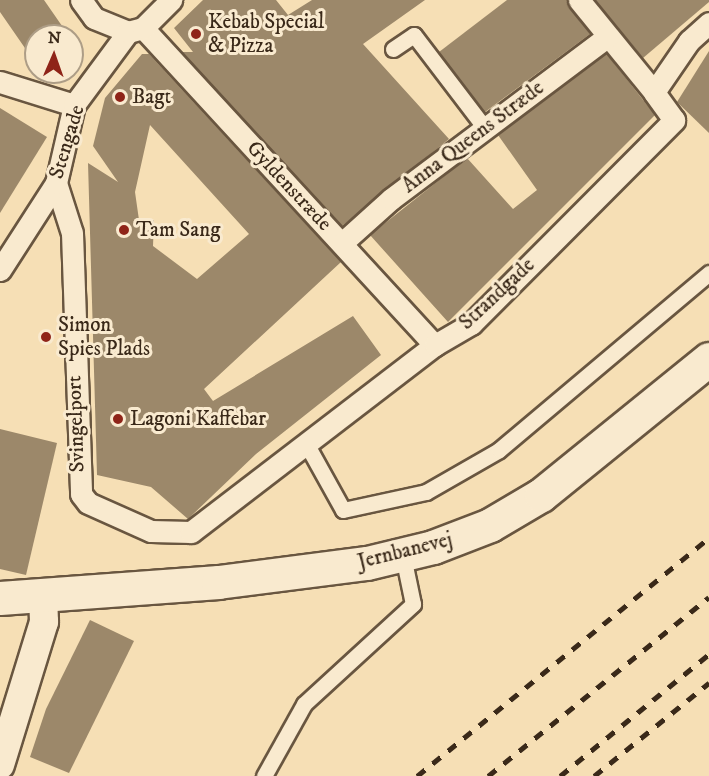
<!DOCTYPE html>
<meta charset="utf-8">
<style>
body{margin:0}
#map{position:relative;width:709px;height:776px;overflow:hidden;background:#f6dfb5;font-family:"IM FELL DW Pica",serif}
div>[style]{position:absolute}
.building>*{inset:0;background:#9c886a}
.roads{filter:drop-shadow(2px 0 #695640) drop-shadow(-2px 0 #695640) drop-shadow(0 2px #695640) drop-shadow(0 -2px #695640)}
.service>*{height:15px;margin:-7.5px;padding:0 7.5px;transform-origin:7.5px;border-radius:7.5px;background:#f9eacf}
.pedestrian>*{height:21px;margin:-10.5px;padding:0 10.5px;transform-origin:10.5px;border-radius:10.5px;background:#f9eacf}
.minor>*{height:28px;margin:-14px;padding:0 14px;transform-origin:14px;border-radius:14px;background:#f9eacf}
.secondary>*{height:33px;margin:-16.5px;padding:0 16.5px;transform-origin:16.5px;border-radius:16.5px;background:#f9eacf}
.rail>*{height:4.5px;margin-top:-2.25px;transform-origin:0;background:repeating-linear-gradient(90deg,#3a2919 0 10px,transparent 0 20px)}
.dots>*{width:16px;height:16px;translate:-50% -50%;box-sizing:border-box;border:3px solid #f9eacf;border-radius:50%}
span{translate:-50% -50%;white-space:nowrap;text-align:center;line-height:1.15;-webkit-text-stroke:6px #f9eacf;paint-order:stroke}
.poi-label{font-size:21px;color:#3a2919}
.left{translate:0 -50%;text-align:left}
.street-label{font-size:21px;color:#3a2919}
.north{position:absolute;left:24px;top:24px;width:60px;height:60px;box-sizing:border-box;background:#f9eacf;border:2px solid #ad9d86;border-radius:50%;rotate:2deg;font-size:16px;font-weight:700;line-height:24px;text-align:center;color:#3a2919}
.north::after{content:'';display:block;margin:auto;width:21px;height:27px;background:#8f2418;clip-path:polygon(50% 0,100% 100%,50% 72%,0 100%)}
</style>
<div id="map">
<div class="building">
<div style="clip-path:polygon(0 0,44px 0,69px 36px,36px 36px,36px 64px,0 12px)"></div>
<div style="clip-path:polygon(203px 0,276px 0,288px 15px,312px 0,425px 0,363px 44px,449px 139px,342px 226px,182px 52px,193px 52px,174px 28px)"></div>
<div style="clip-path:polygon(507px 0,567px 0,590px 34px,485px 112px,439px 52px)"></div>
<div style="clip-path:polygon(595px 0,709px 0,709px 2px,643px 58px)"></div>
<div style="clip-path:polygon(709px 51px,709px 133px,677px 102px)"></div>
<div style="clip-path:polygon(606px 53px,655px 115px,448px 322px,370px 235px,467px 158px,513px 209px,537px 190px,498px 135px)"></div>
<div style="clip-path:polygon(evenodd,142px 54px,149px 54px,341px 262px,204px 389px,213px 401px,353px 316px,381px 355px,256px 454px,188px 519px,151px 487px,97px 475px,88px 163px,118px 182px,93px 146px,105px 98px,142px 54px,150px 125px,249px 234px,197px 279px,153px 246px,154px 220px,139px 220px,135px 192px,150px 125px)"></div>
<div style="clip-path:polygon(0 108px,47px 137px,0 213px)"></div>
<div style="clip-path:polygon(0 429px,57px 443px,26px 575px,0 569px)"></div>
<div style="clip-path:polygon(90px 620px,134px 641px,69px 773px,30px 757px,46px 709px)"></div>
</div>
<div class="roads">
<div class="service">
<div style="left:393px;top:49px;width:25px;rotate:-34deg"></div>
<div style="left:414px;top:35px;width:116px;rotate:52.7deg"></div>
<div style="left:307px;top:445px;width:74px;rotate:61deg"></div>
<div style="left:343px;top:510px;width:85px;rotate:-12.2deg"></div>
<div style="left:426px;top:492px;width:84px;rotate:-29.9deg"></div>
<div style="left:499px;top:450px;width:275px;rotate:-40.1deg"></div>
<div style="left:264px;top:776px;width:82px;rotate:-60.9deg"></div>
<div style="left:304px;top:704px;width:148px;rotate:-42.5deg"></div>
<div style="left:413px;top:604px;width:49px;rotate:-101.8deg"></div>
</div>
<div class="pedestrian">
<div style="left:81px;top:0;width:22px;rotate:54deg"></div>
<div style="left:94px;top:18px;width:37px;rotate:22deg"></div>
<div style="left:579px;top:0;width:119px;rotate:50.8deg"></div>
<div style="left:143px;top:28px;width:431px;rotate:47.4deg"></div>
<div style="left:0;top:82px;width:77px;rotate:17.3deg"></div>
<div style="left:56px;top:183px;width:52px;rotate:72.3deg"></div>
<div style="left:72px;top:233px;width:261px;rotate:88deg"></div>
<div style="left:81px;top:494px;width:11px;rotate:52deg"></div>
<div style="left:88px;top:503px;width:69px;rotate:24deg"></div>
<div style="left:151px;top:531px;width:40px;rotate:1.4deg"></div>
<div style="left:191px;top:532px;width:307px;rotate:-37.5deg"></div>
<div style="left:435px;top:345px;width:42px;rotate:-30.3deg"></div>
<div style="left:471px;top:324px;width:288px;rotate:-45.1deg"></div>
<div style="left:674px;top:120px;width:34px;rotate:-126deg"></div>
<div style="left:654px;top:92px;width:62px;rotate:-55.5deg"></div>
<div style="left:689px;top:41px;width:27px;rotate:-42deg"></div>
<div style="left:342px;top:243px;width:66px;rotate:-41.9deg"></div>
<div style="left:391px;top:199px;width:271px;rotate:-36.9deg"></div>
<div style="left:0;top:270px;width:103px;rotate:-57.2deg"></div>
<div style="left:56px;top:183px;width:80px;rotate:-77deg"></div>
<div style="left:74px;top:105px;width:91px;rotate:-53.5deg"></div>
<div style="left:128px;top:32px;width:16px;rotate:-15deg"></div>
<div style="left:143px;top:28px;width:40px;rotate:-45deg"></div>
</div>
<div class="minor">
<div style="left:0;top:765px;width:150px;rotate:-72.9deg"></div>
<div style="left:44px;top:622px;width:25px;rotate:-92deg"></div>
</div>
<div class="secondary">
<div style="left:0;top:598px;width:219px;rotate:-4.2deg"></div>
<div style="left:218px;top:582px;width:150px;rotate:-7.3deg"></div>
<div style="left:367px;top:563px;width:68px;rotate:-13.6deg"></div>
<div style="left:433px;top:547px;width:61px;rotate:-21.1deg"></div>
<div style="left:490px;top:525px;width:59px;rotate:-30.5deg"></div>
<div style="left:541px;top:495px;width:216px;rotate:-39deg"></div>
</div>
</div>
<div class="rail">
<div style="left:417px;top:776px;width:377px;rotate:-39.2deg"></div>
<div style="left:488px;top:776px;width:284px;rotate:-39deg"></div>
<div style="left:560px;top:776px;width:193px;rotate:-39.3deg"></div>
<div style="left:594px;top:776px;width:148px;rotate:-39deg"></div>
</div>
<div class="dots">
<div style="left:196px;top:34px;background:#8f2418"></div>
<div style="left:120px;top:97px;background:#8f2418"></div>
<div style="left:124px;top:230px;background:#8f2418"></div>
<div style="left:46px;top:337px;background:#8f2418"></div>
<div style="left:118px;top:419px;background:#8f2418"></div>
</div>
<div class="poi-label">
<span class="left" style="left:208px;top:34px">Kebab Special<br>&amp; Pizza</span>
<span class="left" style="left:132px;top:97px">Bagt</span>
<span class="left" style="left:136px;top:230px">Tam Sang</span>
<span class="left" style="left:58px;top:337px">Simon<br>Spies Plads</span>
<span class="left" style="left:130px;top:419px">Lagoni Kaffebar</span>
</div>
<div class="street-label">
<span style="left:473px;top:137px;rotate:-37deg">Anna Queens Stræde</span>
<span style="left:67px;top:142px;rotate:-73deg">Stengade</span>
<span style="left:289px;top:186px;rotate:47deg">Gyldenstræde</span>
<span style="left:497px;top:294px;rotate:-43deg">Strandgade</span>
<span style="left:76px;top:424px;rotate:-92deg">Svingelport</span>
<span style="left:405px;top:551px;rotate:-14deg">Jernbanevej</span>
</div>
<div class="north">N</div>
</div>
